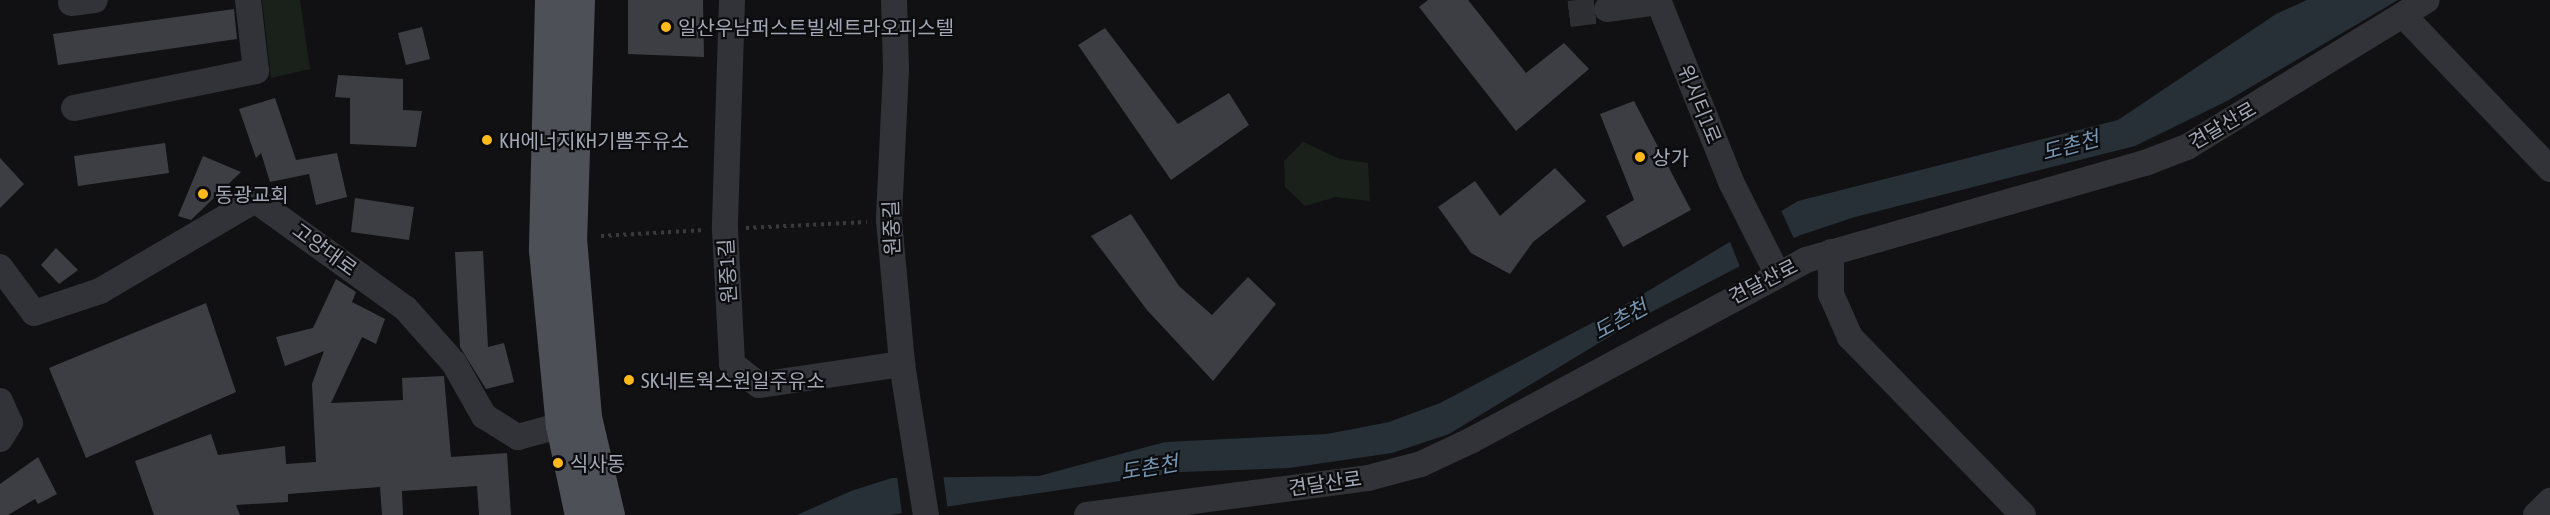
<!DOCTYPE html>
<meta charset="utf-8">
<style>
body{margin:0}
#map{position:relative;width:2550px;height:515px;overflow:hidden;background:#111113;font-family:"Asap Condensed","Noto Sans KR",sans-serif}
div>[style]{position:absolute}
.green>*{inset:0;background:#19211a}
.water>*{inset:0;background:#273037}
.pier>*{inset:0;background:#111113}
.building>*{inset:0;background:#3d3e43}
.minor-tunnel>*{height:26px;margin-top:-13px;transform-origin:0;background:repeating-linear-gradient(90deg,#2e2f33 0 26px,transparent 0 39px)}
.path>*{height:4px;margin-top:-2px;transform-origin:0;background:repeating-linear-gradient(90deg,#383a3f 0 3px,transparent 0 7.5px)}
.minor>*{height:26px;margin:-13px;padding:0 13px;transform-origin:13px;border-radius:13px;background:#323338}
.major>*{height:33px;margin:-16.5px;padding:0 16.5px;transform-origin:16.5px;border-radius:16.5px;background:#4e5058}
.dots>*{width:16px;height:16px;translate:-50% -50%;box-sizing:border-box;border:3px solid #0c0c0e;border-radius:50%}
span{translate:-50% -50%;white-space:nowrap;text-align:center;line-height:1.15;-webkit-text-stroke:4.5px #0c0c0e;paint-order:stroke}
.poi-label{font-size:20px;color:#a1a7b5}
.left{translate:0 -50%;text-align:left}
.street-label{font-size:20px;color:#a1a7b5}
.water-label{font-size:21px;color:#7595b3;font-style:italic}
</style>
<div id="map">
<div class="green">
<div style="clip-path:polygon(262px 0,300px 0,310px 69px,271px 78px)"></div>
<div style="clip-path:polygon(1303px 142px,1340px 159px,1368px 163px,1370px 201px,1336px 197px,1305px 206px,1285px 187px,1284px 161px)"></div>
</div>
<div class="water">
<div style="clip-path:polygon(2307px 0,2398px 0,2227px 101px,2135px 146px,1855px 217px,1798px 236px,1640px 318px,1449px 434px,1392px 453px,1289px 468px,1181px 472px,890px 515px,797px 515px,851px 491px,892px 478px,1039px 476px,1165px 442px,1327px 434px,1389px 422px,1440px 403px,1613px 312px,1798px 201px,2118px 120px,2276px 14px)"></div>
</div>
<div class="pier">
<div style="clip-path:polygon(1780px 208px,1795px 241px,1740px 267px,1729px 239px)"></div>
<div style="clip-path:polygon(943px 474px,948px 511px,902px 515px,897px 475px)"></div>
</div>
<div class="building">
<div style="clip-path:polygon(628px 0,703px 0,704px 57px,628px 54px)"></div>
<div style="clip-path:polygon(1428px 0,1468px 0,1526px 73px,1564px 43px,1589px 69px,1516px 131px,1419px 7px)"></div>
<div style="clip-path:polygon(234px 9px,237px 39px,58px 65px,53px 34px)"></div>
<div style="clip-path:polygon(422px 27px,430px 59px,406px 65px,398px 33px)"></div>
<div style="clip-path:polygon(1105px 28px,1178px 124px,1229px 93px,1249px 125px,1171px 180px,1078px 45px)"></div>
<div style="clip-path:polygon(338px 75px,403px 79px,403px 110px,422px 111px,416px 147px,350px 144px,350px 98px,335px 97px)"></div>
<div style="clip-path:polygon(275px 98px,296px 160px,337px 153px,347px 197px,316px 205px,309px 174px,270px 182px,261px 153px,256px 158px,239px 109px)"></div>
<div style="clip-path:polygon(1634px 101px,1691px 210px,1623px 247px,1606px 216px,1634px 200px,1600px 114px)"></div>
<div style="clip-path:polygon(165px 143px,169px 173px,78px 186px,74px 156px)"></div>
<div style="clip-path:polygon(203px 156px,241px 172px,191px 220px,178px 216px)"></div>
<div style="clip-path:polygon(0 158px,24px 184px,0 208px)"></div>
<div style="clip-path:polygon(1555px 168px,1586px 201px,1533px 242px,1510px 274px,1471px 253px,1438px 207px,1475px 181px,1500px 216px)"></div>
<div style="clip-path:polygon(355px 198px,414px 207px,409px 240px,351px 232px)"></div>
<div style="clip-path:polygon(1131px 214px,1179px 286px,1212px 315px,1248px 277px,1276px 304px,1213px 381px,1147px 310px,1091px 236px)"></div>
<div style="clip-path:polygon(56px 248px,78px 270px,59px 284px,41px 265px)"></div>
<div style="clip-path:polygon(483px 251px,488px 347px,504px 343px,514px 382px,486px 389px,460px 347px,455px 252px)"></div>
<div style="clip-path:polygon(336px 279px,356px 292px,352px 302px,385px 319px,376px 344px,362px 337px,331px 403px,403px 400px,402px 378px,444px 376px,451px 457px,507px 453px,511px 515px,479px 515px,477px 486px,402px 491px,403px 515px,382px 515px,380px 487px,288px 494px,288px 502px,236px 505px,240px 515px,154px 515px,135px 461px,211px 434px,218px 455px,285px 446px,286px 464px,316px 462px,312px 384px,324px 351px,285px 366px,276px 337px,313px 328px)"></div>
<div style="clip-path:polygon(206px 303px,236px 392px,86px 458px,49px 368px)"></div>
<div style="clip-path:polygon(38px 457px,57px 494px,38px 504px,35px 499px,8px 515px,0 515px,0 484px)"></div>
</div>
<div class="minor-tunnel">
<div style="left:1569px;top:14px;width:38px;rotate:-7deg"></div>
</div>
<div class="path">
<div style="left:746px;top:228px;width:121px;rotate:-2.8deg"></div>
<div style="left:601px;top:236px;width:104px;rotate:-3.3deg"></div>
</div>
<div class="minor">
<div style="left:732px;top:0;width:229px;rotate:91.8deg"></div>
<div style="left:725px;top:229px;width:135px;rotate:87deg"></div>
<div style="left:732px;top:364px;width:34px;rotate:38deg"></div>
<div style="left:759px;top:385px;width:145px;rotate:-8.4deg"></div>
<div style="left:894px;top:0;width:69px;rotate:88.3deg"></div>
<div style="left:896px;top:69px;width:151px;rotate:92.7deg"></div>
<div style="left:889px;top:220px;width:145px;rotate:84.8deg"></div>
<div style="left:902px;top:364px;width:153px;rotate:81deg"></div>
<div style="left:1658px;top:0;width:196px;rotate:68.1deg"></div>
<div style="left:1731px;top:182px;width:102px;rotate:63.2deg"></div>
<div style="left:71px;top:3px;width:24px;rotate:-7deg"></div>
<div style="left:1607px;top:9px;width:51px;rotate:-7.8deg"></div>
<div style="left:2403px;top:15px;width:213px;rotate:46.3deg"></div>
<div style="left:74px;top:108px;width:186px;rotate:-11.5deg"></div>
<div style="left:256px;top:71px;width:71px;rotate:-96.4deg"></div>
<div style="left:1831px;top:252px;width:42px;rotate:90deg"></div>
<div style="left:1831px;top:294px;width:47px;rotate:66.2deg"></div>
<div style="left:1850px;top:337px;width:248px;rotate:45.8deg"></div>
<div style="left:0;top:267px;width:57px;rotate:53.5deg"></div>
<div style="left:34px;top:313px;width:70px;rotate:-18.4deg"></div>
<div style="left:100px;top:291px;width:180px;rotate:-30.4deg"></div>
<div style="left:255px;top:200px;width:186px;rotate:35.8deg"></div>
<div style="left:406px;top:309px;width:72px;rotate:48.4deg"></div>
<div style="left:454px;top:363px;width:61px;rotate:60.5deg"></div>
<div style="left:484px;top:416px;width:40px;rotate:32deg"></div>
<div style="left:518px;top:437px;width:46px;rotate:-15.3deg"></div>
<div style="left:0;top:401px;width:24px;rotate:66deg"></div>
<div style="left:10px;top:423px;width:19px;rotate:122deg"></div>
<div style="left:1087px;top:515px;width:283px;rotate:-7.5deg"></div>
<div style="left:1368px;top:478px;width:55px;rotate:-14.8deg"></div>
<div style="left:1421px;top:464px;width:56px;rotate:-25.2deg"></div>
<div style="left:1472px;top:440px;width:379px;rotate:-28.3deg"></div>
<div style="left:1806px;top:260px;width:353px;rotate:-16deg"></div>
<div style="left:2145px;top:163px;width:45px;rotate:-20.9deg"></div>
<div style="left:2187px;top:147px;width:281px;rotate:-31.5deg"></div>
<div style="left:2536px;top:515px;width:20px;rotate:-45deg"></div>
</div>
<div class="major">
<div style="left:551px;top:0;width:250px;rotate:91.4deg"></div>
<div style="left:545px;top:250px;width:176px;rotate:84.5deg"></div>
<div style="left:562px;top:425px;width:92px;rotate:78.1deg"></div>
<div style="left:578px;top:0;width:238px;rotate:91.9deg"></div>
<div style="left:570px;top:238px;width:180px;rotate:85.2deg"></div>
<div style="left:585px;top:417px;width:101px;rotate:76.8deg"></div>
</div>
<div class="dots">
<div style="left:666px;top:27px;background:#ffb91d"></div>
<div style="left:487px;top:140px;background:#ffb91d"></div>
<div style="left:1640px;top:157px;background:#ffb91d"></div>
<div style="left:203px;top:194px;background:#ffb91d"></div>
<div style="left:629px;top:380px;background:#ffb91d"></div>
<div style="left:558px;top:463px;background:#ffb91d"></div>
</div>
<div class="poi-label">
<span class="left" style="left:678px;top:27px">일산우남퍼스트빌센트라오피스텔</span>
<span class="left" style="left:499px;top:140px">KH에너지KH기쁨주유소</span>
<span class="left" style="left:1652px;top:157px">상가</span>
<span class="left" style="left:215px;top:194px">동광교회</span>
<span class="left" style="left:641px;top:380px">SK네트웍스원일주유소</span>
<span class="left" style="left:570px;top:463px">식사동</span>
</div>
<div class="street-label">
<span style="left:1700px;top:104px;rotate:68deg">위시티1로</span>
<span style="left:2222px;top:125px;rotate:-30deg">견달산로</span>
<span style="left:891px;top:228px;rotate:-92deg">원중길</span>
<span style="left:325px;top:249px;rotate:36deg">고양대로</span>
<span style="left:727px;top:271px;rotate:-93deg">원중1길</span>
<span style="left:1763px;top:281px;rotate:-27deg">견달산로</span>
<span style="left:1325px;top:483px;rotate:-8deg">견달산로</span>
</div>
<div class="water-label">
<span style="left:2070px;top:145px;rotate:-15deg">도촌천</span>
<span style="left:1620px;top:319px;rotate:-29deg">도촌천</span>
<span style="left:1149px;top:467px;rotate:-10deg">도촌천</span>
</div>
</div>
